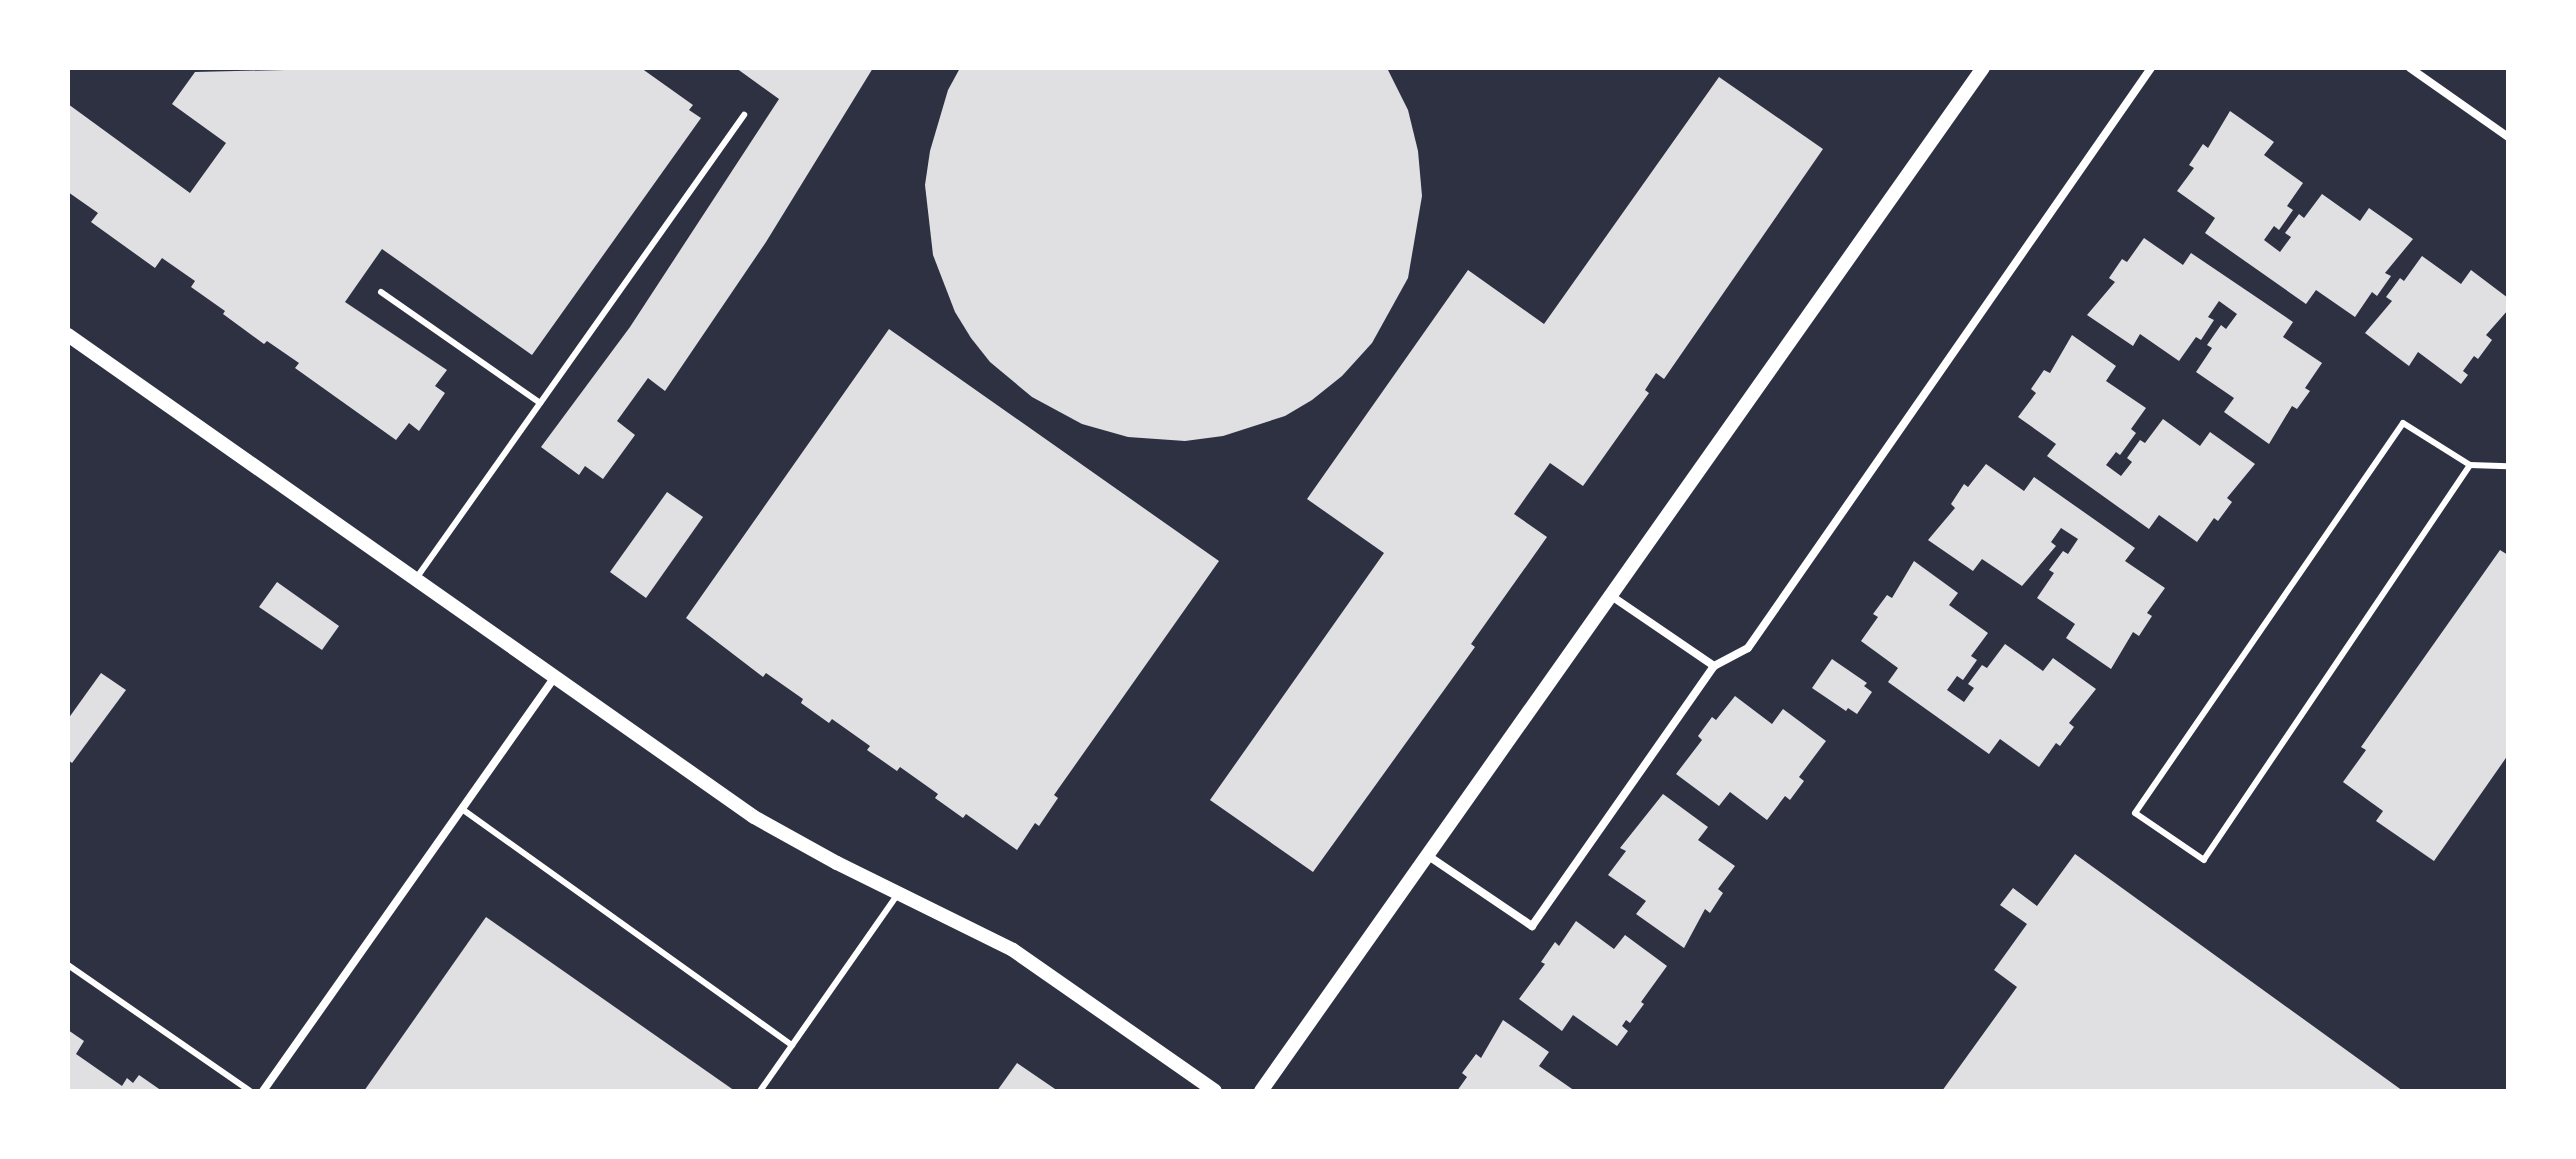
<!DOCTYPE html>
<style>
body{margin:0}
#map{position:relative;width:2576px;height:1159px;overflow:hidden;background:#2d3142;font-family:"Varela Round",sans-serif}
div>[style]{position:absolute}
.building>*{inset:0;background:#e0e0e3}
.service>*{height:6px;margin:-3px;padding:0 3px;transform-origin:3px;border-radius:3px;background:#fff}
.minor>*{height:8px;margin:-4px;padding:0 4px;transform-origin:4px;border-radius:4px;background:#fff}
.tertiary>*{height:14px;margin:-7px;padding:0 7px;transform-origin:7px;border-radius:7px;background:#fff}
span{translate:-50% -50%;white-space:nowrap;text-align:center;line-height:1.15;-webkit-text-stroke:7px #fff;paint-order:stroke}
.frame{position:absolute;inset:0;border:70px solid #fff;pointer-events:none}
</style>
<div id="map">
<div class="building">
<div style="clip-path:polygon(371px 68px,641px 68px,693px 105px,689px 110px,701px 118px,532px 355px,382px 249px,345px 302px,447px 370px,435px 386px,445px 393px,419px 431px,409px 423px,396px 440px,295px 368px,299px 363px,267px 341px,264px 344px,223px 314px,225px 311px,191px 287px,195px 281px,162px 258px,155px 268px,91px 222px,98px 213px,68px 192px,68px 104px,190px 193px,226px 143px,172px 104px,195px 72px)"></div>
<div style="clip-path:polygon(736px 68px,873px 68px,766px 242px,665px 391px,648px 378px,617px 421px,635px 435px,603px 479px,585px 466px,579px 475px,541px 447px,630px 327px,779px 99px)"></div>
<div style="clip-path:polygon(960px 68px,1387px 68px,1408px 110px,1418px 151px,1422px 196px,1408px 278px,1372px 343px,1342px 376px,1312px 400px,1285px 416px,1223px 436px,1185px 441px,1128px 437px,1082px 424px,1032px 397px,990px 362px,971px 338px,955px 312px,933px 255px,925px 185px,930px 151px,948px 90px)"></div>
<div style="clip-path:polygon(1719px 77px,1823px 149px,1664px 379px,1656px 373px,1645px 390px,1649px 393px,1583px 486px,1550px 463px,1514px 514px,1547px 537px,1471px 644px,1475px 647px,1313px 872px,1210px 800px,1384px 553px,1307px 499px,1468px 270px,1544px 324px)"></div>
<div style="clip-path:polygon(2230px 111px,2274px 142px,2264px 155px,2303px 183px,2287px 206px,2293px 210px,2279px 230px,2274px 226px,2264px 240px,2280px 252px,2291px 237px,2285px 233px,2299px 214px,2304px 218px,2322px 194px,2360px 221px,2369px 208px,2413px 239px,2385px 273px,2391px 276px,2377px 296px,2372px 292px,2355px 317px,2316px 290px,2306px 304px,2205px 233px,2215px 218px,2177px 191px,2194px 168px,2189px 165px,2203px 144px,2208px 148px)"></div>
<div style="clip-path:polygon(2144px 238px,2183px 265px,2191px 253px,2293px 322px,2283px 337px,2322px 363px,2305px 388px,2310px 391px,2297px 409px,2292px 406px,2269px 444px,2224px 412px,2234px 398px,2196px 372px,2212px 348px,2207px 345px,2221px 325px,2226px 329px,2237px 314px,2219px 301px,2208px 317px,2214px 320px,2201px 340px,2196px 337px,2179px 361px,2140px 334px,2133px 346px,2087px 315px,2115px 282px,2109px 278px,2122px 259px,2127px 262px)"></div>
<div style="clip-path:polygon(2422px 256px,2461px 284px,2471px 270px,2508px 298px,2508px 310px,2486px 335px,2492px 340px,2478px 359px,2474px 356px,2463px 371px,2468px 375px,2461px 384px,2418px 352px,2409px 366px,2365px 333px,2392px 301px,2386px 297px,2400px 278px,2404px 281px)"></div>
<div style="clip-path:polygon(889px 329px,1219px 561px,1054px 795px,1058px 798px,1039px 826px,1035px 823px,1017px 850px,966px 814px,963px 818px,935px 798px,938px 794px,900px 767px,897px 771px,867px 750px,870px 746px,832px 719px,829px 723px,801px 703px,803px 699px,766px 673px,763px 677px,686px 618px)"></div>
<div style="clip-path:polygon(2072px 335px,2116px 366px,2106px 381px,2146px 408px,2131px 429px,2136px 433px,2120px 455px,2116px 452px,2106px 465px,2121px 476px,2132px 462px,2127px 458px,2140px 440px,2145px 443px,2163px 419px,2200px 446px,2210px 432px,2255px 464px,2227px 498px,2232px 502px,2218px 521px,2214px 518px,2197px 542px,2159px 515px,2149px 529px,2047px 456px,2056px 444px,2018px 417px,2036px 393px,2031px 389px,2044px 370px,2050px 373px)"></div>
<div style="clip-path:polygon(1986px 464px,2024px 491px,2034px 477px,2135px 548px,2125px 561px,2165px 588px,2147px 613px,2152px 616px,2139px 636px,2133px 632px,2111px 669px,2066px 638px,2075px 624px,2037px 598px,2054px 573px,2049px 570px,2063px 551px,2068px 554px,2078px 539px,2061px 528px,2051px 542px,2056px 546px,2022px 586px,1982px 559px,1973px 571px,1928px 540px,1955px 508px,1951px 504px,1964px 484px,1968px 487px)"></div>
<div style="clip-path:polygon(667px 492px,703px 517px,646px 598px,610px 572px)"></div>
<div style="clip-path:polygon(2500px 550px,2508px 555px,2508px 755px,2434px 861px,2376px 821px,2383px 811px,2343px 782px,2366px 750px,2361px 747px)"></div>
<div style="clip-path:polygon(1914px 561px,1958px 593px,1949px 605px,1988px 633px,1971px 656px,1977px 660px,1963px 680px,1957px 676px,1947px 690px,1964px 702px,1974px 688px,1968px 684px,1982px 665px,1987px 668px,2005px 644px,2043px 671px,2053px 658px,2096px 689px,2069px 723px,2074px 727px,2060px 746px,2056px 743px,2039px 767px,2000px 739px,1989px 754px,1888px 682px,1898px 668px,1861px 641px,1878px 617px,1873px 614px,1887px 595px,1892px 598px)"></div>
<div style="clip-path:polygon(277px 582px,339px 626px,322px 650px,259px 607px)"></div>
<div style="clip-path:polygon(1832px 659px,1867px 683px,1864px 686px,1872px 692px,1857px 714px,1848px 708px,1846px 711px,1812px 688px)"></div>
<div style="clip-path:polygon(101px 673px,126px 690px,72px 763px,68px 760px,68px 719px)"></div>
<div style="clip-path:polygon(1735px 696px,1772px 724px,1783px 709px,1826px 741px,1799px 777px,1804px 781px,1790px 800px,1785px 796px,1767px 820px,1730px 792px,1719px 806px,1676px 774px,1702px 740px,1698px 736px,1712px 717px,1716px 720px)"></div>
<div style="clip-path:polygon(1663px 794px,1708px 827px,1698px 840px,1735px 866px,1718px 889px,1723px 893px,1710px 913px,1705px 909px,1684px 948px,1636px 914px,1646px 901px,1608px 875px,1626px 851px,1620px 848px)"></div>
<div style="clip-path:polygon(2075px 854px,2403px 1091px,1942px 1091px,2017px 987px,1994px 970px,2027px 924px,2000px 905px,2013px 888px,2037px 906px)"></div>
<div style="clip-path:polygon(486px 917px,735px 1091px,364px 1091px)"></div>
<div style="clip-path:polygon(1576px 921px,1614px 949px,1625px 935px,1667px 966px,1641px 1002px,1644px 1004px,1630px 1023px,1626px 1020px,1622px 1026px,1628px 1031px,1617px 1046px,1573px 1015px,1562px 1031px,1519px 999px,1545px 964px,1541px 962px,1555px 942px,1559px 946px)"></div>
<div style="clip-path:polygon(1503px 1020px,1549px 1052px,1539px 1066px,1575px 1091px,1457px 1091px,1467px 1077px,1462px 1073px,1476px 1054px,1481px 1058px)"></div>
<div style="clip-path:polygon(68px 1030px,84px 1041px,76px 1054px,122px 1086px,127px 1078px,133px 1083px,139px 1075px,162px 1091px,68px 1091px)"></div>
<div style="clip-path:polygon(1017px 1063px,1058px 1091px,997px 1091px)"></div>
</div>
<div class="service">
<div style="left:381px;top:292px;width:194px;rotate:34.9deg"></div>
<div style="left:2470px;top:465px;width:476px;rotate:124deg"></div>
<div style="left:2204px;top:860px;width:83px;rotate:-145.7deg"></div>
<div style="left:2135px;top:813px;width:473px;rotate:-55.5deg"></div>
<div style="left:2403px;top:423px;width:79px;rotate:32.1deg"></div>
<div style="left:2470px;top:465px;width:38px;rotate:2deg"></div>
<div style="left:415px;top:580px;width:570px;rotate:-54.72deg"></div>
<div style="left:462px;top:809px;width:406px;rotate:35.6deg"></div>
<div style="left:68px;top:965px;width:221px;rotate:34.7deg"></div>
<div style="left:760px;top:1091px;width:241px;rotate:-55deg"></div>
</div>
<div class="minor">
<div style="left:2410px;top:68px;width:120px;rotate:35.1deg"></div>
<div style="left:1610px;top:595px;width:126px;rotate:34.3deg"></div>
<div style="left:1427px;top:855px;width:127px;rotate:34.1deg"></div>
<div style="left:1532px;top:926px;width:317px;rotate:-55deg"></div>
<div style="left:1714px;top:666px;width:38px;rotate:-28deg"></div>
<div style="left:1748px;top:648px;width:706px;rotate:-55.21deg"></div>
<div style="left:263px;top:1091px;width:505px;rotate:-54.83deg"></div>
</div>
<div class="tertiary">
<div style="left:68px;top:335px;width:838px;rotate:35.09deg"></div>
<div style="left:754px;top:817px;width:95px;rotate:29deg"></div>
<div style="left:837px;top:863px;width:196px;rotate:26.3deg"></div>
<div style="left:1013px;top:950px;width:246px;rotate:34.9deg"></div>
<div style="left:1261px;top:1091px;width:1252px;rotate:-54.79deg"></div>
</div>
<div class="frame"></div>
</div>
